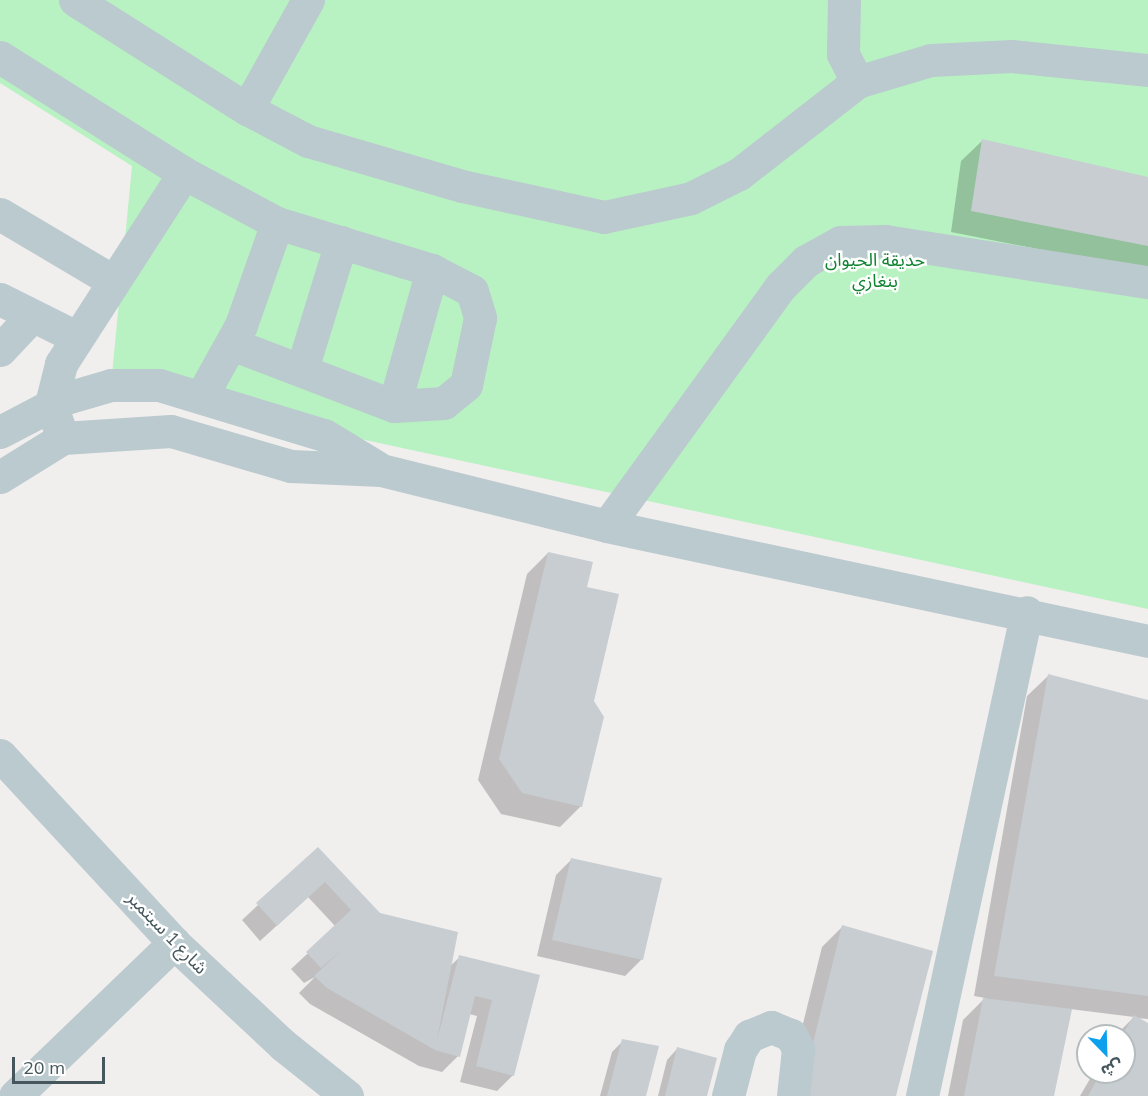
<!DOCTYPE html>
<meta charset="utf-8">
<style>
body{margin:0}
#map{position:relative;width:1148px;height:1096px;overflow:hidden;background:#f1eeee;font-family:Mulish,"Noto Sans Arabic",sans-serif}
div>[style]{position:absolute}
.green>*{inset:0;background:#b8f2c2}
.shadow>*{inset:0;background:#0003}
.building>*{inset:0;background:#c7cdd1}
.minor>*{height:33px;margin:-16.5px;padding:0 16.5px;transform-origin:16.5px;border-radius:16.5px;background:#bbcace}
span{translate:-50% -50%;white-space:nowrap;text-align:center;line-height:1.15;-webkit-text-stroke:5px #fff;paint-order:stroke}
.park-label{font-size:18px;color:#108330}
.street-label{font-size:18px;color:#45575d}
.north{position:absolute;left:1076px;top:1024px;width:60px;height:60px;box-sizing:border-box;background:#fff;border:2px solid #b5bcbe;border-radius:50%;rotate:157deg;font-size:16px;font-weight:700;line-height:24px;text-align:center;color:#45575d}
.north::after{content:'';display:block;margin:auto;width:21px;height:27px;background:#0ca0ed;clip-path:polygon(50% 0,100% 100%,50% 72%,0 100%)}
.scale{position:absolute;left:12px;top:1057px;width:93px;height:27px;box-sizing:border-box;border:3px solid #45575d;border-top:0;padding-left:8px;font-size:18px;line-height:21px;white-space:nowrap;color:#45575d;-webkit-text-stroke:4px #fff;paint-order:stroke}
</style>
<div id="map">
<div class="green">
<div style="clip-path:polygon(0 0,1148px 0,1148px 609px,111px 385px,132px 166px,0 83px)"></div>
</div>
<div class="shadow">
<div style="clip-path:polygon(982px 141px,1148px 178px,1148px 266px,1144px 270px,951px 232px,961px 161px)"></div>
<div style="clip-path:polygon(548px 553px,585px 588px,581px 806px,560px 827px,501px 814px,478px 780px,527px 574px)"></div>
<div style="clip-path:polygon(1048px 676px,1148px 701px,1148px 1019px,1136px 1018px,1148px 1025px,1148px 1096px,1080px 1096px,1094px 1072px,1124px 1072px,1124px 1036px,1115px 1036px,1134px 1017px,1070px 1009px,1052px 1096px,948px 1096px,963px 1020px,985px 998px,974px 996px,1027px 696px)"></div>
<div style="clip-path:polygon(318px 849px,379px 915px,450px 966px,460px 957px,538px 976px,513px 1075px,497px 1091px,460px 1082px,477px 1016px,469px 1014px,458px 1056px,442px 1072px,419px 1066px,310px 1004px,299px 993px,315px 977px,304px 983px,291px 969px,336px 927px,308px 897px,260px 941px,242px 920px)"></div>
<div style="clip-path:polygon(572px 859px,660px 879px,641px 960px,625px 976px,537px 956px,556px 875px)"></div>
<div style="clip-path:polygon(843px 926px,894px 1096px,785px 1096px,822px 947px)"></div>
<div style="clip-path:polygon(623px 1041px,645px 1096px,600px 1096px,612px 1052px)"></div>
<div style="clip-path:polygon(677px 1049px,705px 1096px,658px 1096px,667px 1060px)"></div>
</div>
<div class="building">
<div style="clip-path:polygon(982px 139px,1148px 177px,1148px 246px,971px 211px)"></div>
<div style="clip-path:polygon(548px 552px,593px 562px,587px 587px,619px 594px,594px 701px,604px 717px,582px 807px,522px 793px,499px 759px)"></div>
<div style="clip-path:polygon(1048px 674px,1148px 700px,1148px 996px,994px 976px)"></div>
<div style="clip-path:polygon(318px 847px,380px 913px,458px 932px,437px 1040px,459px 955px,540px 975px,514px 1076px,476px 1066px,492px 1000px,475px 996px,460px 1057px,435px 1050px,327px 988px,314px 976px,344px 948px,321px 968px,306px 952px,351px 910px,325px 882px,277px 926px,256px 903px)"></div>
<div style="clip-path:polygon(571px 858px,662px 878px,643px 960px,552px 940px)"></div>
<div style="clip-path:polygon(842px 925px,933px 951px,896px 1096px,800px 1096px)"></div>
<div style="clip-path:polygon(983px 998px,1072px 1009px,1054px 1096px,964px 1096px)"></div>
<div style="clip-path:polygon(1134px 1015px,1148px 1023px,1148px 1096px,1088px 1096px,1101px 1072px,1124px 1072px,1122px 1036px)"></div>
<div style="clip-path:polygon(622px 1039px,659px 1046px,646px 1096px,607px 1096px)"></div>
<div style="clip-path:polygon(677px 1047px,717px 1058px,707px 1096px,665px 1096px)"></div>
</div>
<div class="minor">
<div style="left:75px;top:0;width:204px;rotate:32.4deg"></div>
<div style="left:247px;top:109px;width:69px;rotate:27.7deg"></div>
<div style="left:308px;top:141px;width:160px;rotate:16.3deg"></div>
<div style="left:462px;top:186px;width:145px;rotate:12.3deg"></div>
<div style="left:604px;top:217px;width:89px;rotate:-12.3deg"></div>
<div style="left:691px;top:198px;width:54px;rotate:-26.6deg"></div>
<div style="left:739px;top:174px;width:150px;rotate:-37.9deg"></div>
<div style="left:857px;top:82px;width:77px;rotate:-16.6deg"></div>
<div style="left:931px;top:60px;width:81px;rotate:-2.8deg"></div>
<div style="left:1012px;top:56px;width:137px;rotate:5.9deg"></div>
<div style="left:844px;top:0;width:54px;rotate:91.1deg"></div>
<div style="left:843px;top:54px;width:31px;rotate:63deg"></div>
<div style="left:0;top:57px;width:218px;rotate:32.2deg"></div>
<div style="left:184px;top:173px;width:227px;rotate:122.8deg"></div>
<div style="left:61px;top:364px;width:41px;rotate:104deg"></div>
<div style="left:51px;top:404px;width:36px;rotate:71deg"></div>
<div style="left:247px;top:109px;width:125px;rotate:-60.8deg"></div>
<div style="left:184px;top:173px;width:106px;rotate:28.3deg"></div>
<div style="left:277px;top:223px;width:162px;rotate:16.9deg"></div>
<div style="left:432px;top:270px;width:45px;rotate:27.7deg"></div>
<div style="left:472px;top:291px;width:28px;rotate:73deg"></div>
<div style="left:480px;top:318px;width:68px;rotate:101.8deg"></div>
<div style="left:466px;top:385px;width:28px;rotate:141deg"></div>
<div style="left:444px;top:403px;width:50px;rotate:176.6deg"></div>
<div style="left:394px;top:406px;width:173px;rotate:-159.1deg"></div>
<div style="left:0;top:214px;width:131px;rotate:30.7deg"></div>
<div style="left:0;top:299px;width:85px;rotate:26.6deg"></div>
<div style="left:0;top:350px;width:45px;rotate:-46.8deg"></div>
<div style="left:302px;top:369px;width:133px;rotate:-72.9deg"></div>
<div style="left:201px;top:397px;width:82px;rotate:-60.9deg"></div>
<div style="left:241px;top:325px;width:108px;rotate:-70.6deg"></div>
<div style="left:394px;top:406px;width:141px;rotate:-74.4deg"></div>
<div style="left:0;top:432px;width:71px;rotate:-27.6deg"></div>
<div style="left:63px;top:399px;width:50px;rotate:-16.3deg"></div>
<div style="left:111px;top:385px;width:48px"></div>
<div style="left:159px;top:385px;width:172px;rotate:16.9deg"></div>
<div style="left:324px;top:435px;width:62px;rotate:31.1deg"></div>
<div style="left:0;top:477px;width:74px;rotate:-31.8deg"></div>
<div style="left:63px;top:438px;width:108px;rotate:-3.7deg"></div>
<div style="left:171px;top:431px;width:125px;rotate:16.3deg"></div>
<div style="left:291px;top:466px;width:90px;rotate:2.5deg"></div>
<div style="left:381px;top:470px;width:233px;rotate:13.9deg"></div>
<div style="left:607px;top:526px;width:553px;rotate:12deg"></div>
<div style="left:607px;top:526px;width:296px;rotate:-54.1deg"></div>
<div style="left:781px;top:286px;width:35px;rotate:-45deg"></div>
<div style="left:806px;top:261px;width:39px;rotate:-29deg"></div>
<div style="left:840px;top:242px;width:45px;rotate:-1.3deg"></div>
<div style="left:885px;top:241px;width:266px;rotate:8.9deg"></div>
<div style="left:0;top:755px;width:256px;rotate:47.2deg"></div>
<div style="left:174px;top:943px;width:149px;rotate:43.1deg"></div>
<div style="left:283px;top:1045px;width:82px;rotate:38.6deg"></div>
<div style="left:15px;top:1096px;width:221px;rotate:-43.9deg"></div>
<div style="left:728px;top:1096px;width:48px;rotate:-75.4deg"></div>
<div style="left:740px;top:1050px;width:17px;rotate:-57deg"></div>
<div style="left:749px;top:1036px;width:24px;rotate:-22deg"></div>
<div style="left:771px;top:1027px;width:22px;rotate:22deg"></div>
<div style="left:791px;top:1035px;width:16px;rotate:63deg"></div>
<div style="left:798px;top:1049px;width:47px;rotate:96.1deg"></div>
<div style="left:922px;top:1096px;width:495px;rotate:-77.8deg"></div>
</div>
<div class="park-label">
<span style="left:875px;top:271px">حديقة الحيوان<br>بنغازي</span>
</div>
<div class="street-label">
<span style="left:167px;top:933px;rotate:46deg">شارع 1 سبتمبر</span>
</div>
<div class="north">ش</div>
<div class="scale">20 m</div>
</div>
